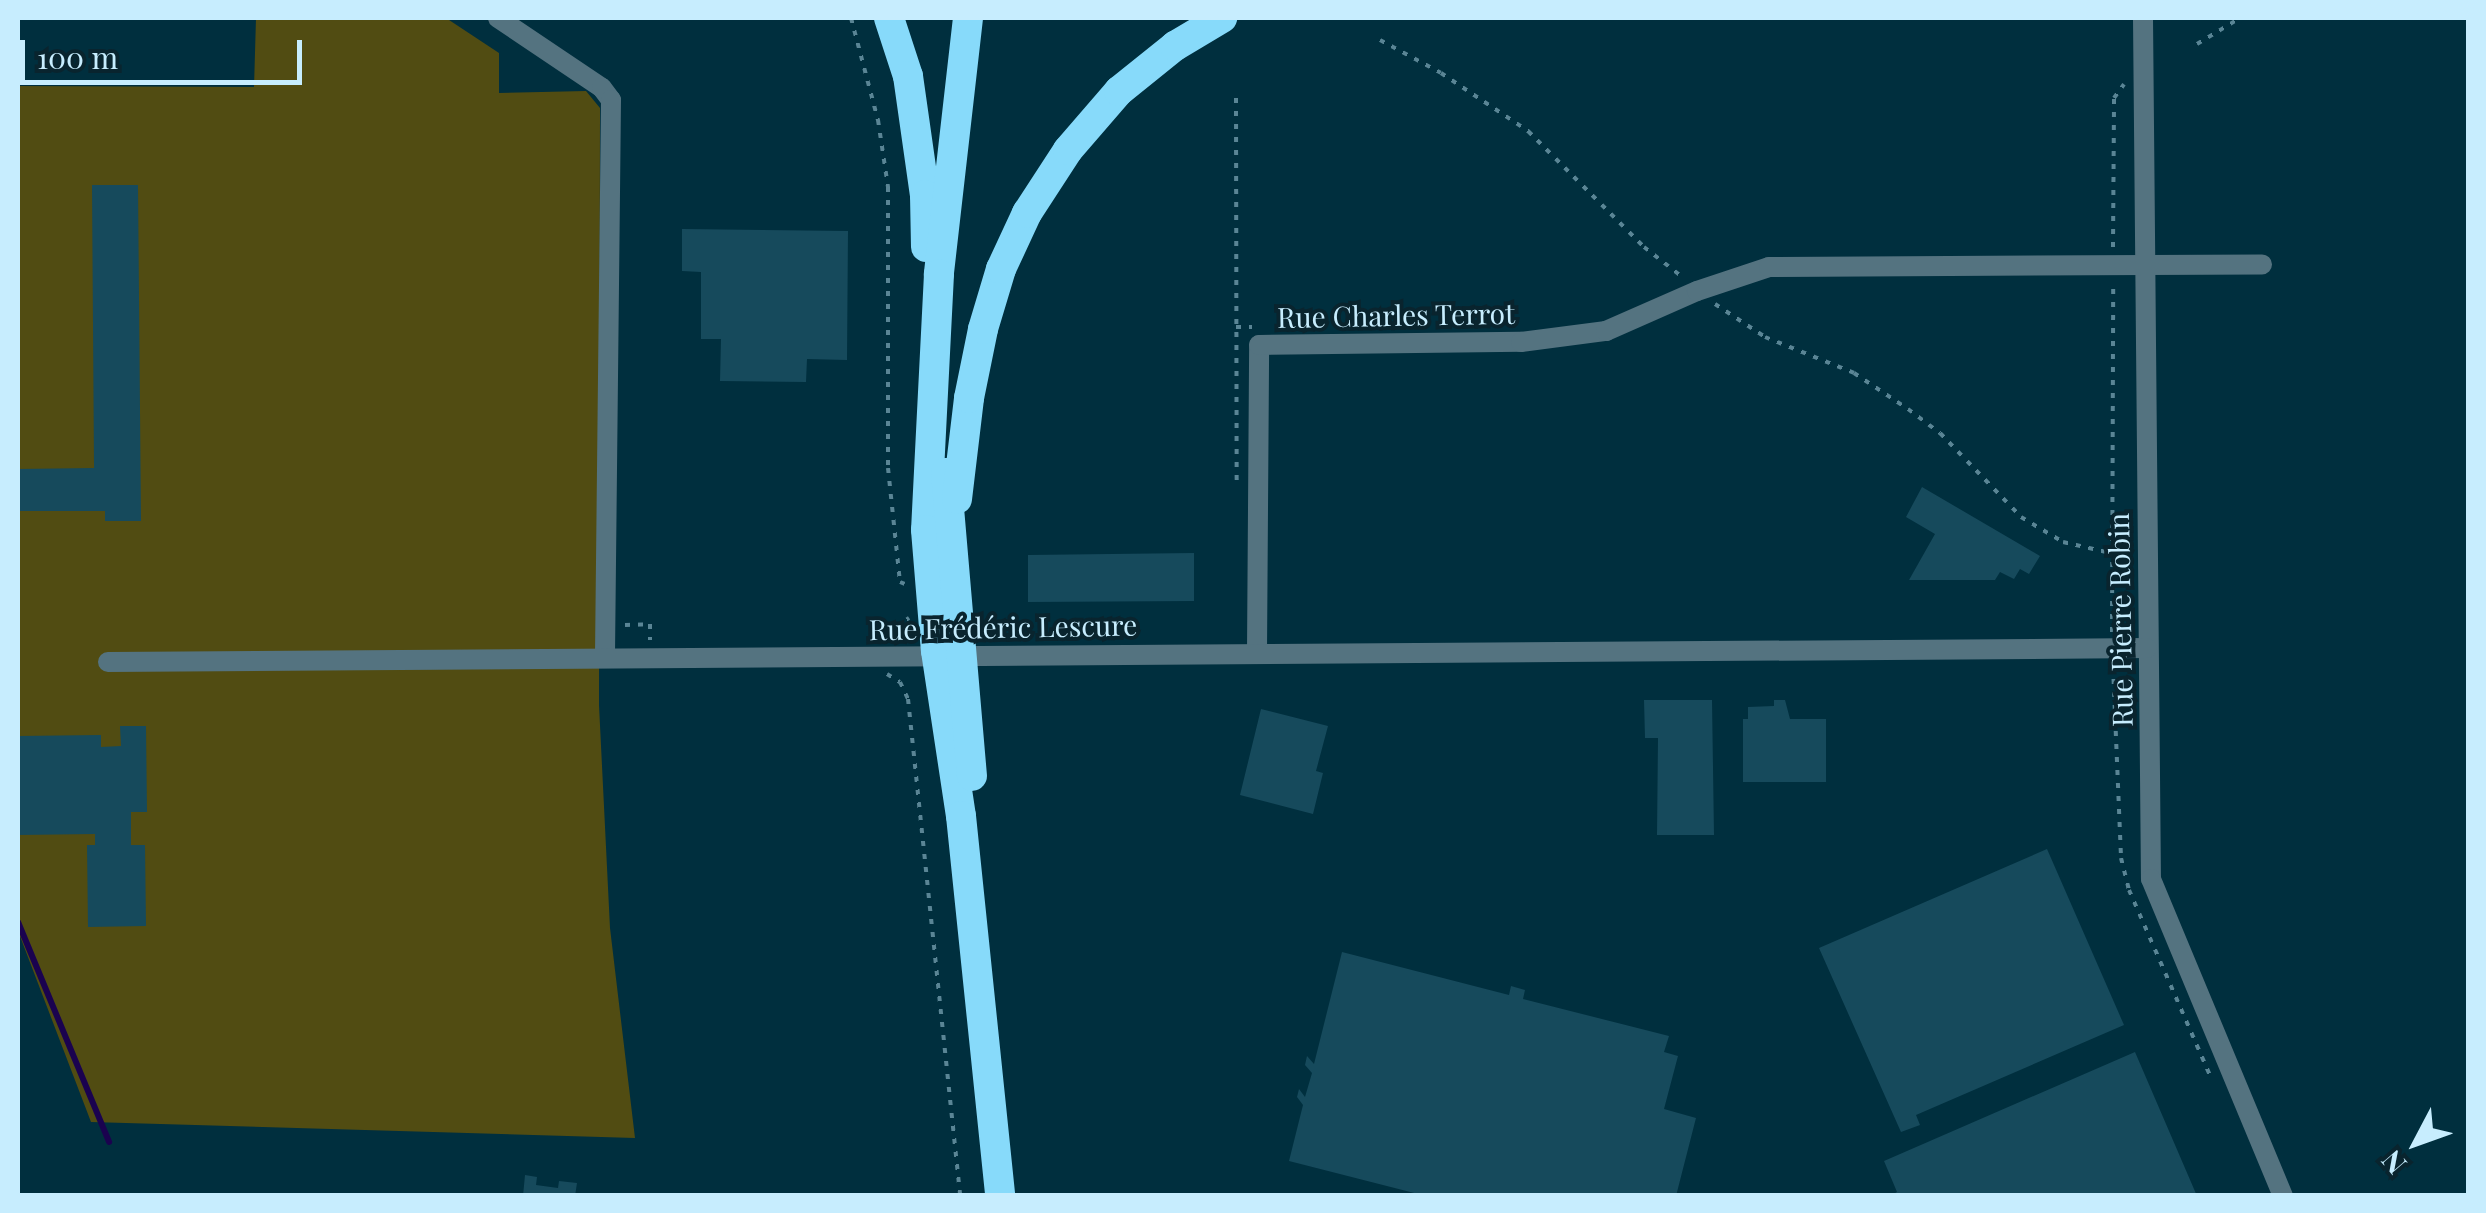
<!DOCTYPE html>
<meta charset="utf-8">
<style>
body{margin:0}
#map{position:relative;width:2486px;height:1213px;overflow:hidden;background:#002f3e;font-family:"Playfair Display",serif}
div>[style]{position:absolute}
.green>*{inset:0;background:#514c12}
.stream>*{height:6px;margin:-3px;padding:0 3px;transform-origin:3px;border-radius:3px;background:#1a024f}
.building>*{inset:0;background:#164a5c}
.path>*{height:4px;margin-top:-2px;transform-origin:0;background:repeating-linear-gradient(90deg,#5a8595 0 5px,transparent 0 13px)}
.street>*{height:20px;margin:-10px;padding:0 10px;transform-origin:10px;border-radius:10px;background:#547380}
.highway>*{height:30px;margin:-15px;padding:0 15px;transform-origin:15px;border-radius:15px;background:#87dafa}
span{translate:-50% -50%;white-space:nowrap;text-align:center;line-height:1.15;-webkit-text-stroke:8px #09242e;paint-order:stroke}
.street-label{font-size:28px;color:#c7edfe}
.frame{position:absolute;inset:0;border:20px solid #c7edfe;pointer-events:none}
.north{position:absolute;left:2366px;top:1093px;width:100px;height:100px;-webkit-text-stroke:8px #09242e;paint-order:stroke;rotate:229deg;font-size:28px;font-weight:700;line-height:40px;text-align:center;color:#c7edfe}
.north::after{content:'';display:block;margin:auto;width:35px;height:45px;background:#c7edfe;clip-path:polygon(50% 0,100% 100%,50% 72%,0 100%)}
.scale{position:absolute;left:20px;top:40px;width:282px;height:45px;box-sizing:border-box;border:5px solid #c7edfe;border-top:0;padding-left:12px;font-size:30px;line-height:35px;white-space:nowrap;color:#c7edfe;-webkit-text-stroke:8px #09242e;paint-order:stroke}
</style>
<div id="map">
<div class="green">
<div style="clip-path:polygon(256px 18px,446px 18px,499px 53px,499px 93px,586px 91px,600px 108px,599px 705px,610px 928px,635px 1138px,91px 1122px,18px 931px,18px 86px,254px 87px)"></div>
</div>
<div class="stream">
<div style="left:18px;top:922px;width:238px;rotate:67.5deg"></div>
</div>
<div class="building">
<div style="clip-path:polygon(92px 185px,138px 185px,141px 521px,105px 521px,105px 511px,18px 511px,18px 469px,94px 468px)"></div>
<div style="clip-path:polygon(682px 229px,848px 231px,847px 360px,807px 359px,806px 382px,720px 381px,721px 339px,701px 339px,701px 272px,682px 271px)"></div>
<div style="clip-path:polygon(1922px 487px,2040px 556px,2029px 574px,2020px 569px,2014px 579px,2000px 572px,1995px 580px,1909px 580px,1935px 534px,1906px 517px)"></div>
<div style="clip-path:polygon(1194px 553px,1194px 601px,1028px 602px,1028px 555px)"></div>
<div style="clip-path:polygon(1644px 700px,1712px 700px,1714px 835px,1657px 835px,1658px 738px,1645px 738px)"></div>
<div style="clip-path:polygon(1774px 700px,1785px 700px,1790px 719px,1826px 719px,1826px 782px,1743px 782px,1743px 719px,1748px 719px,1748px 707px,1774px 706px)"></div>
<div style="clip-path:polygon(1261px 709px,1328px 726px,1316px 771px,1323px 773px,1313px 814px,1240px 795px)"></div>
<div style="clip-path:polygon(120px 726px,146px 726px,147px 812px,131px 812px,131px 845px,145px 845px,146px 926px,88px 927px,87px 845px,95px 845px,95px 834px,18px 835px,18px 736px,101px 735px,101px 747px,121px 746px)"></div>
<div style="clip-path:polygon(2047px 849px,2124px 1025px,1916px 1115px,1920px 1125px,1901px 1132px,1819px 948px)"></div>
<div style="clip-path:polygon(1342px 952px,1509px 995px,1511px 986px,1525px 990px,1523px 999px,1669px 1036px,1664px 1052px,1678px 1056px,1664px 1109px,1696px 1118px,1676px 1196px,1426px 1196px,1289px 1161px,1303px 1105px,1297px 1097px,1299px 1089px,1305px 1097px,1312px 1073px,1305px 1065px,1307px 1056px,1314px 1064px)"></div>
<div style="clip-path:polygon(2135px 1052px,2197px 1196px,1890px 1196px,1897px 1192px,1884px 1161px)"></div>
<div style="clip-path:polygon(525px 1175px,537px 1177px,536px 1185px,558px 1188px,559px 1181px,577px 1183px,575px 1196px,523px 1196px)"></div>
</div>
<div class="path">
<div style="left:851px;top:18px;width:106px;rotate:75.2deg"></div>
<div style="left:878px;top:120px;width:68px;rotate:81.5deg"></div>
<div style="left:888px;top:187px;width:281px;rotate:90deg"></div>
<div style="left:888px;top:468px;width:115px;rotate:84deg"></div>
<div style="left:900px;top:582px;width:5px;rotate:22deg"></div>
<div style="left:1380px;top:40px;width:69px;rotate:28.4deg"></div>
<div style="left:1441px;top:73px;width:105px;rotate:33.7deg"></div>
<div style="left:1528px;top:131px;width:164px;rotate:45deg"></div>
<div style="left:1644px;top:247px;width:47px;rotate:38.1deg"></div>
<div style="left:2197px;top:44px;width:50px;rotate:-31.2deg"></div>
<div style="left:1236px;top:98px;width:390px;rotate:89.9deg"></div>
<div style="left:2113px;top:247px;width:149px;rotate:-89.6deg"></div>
<div style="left:2114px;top:98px;width:17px;rotate:-54deg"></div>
<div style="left:1715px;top:304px;width:60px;rotate:33.4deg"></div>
<div style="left:1765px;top:337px;width:96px;rotate:22deg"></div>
<div style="left:1854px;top:373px;width:65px;rotate:33.7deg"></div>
<div style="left:1908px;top:409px;width:40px;rotate:37deg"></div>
<div style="left:1940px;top:433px;width:117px;rotate:46deg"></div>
<div style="left:2021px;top:517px;width:49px;rotate:30.8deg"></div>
<div style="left:2063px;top:542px;width:49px;rotate:12.9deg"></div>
<div style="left:1236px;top:327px;width:16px"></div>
<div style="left:625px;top:625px;width:25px;rotate:-2deg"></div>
<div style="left:650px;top:624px;width:16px;rotate:90deg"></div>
<div style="left:2112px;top:632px;width:351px;rotate:-89.8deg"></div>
<div style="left:885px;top:640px;width:6px;rotate:-90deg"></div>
<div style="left:885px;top:634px;width:29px;rotate:-34deg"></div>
<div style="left:2113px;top:666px;width:192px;rotate:87.6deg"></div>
<div style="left:2121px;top:858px;width:33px;rotate:76deg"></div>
<div style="left:2129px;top:890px;width:205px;rotate:66.4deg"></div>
<div style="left:887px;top:674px;width:15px;rotate:32deg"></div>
<div style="left:900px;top:682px;width:19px;rotate:65deg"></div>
<div style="left:908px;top:699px;width:500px;rotate:84deg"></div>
</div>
<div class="street">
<div style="left:498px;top:18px;width:125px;rotate:33.9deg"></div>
<div style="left:602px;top:88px;width:15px;rotate:53deg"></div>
<div style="left:611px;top:100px;width:557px;rotate:90.62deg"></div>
<div style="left:2143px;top:18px;width:861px;rotate:89.47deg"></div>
<div style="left:2151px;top:879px;width:343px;rotate:67.4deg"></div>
<div style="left:1257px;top:652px;width:307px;rotate:-89.6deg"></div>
<div style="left:1259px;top:345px;width:262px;rotate:-0.7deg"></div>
<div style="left:1521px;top:342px;width:86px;rotate:-7.4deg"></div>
<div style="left:1606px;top:331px;width:99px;rotate:-23.7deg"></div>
<div style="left:1697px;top:291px;width:76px;rotate:-18.4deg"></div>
<div style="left:1769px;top:267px;width:493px;rotate:-0.3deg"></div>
<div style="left:108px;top:662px;width:2039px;rotate:-0.39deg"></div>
</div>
<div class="highway">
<div style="left:889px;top:18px;width:61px;rotate:71.9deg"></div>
<div style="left:908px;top:76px;width:120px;rotate:81.9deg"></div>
<div style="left:925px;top:195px;width:52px;rotate:88.9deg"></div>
<div style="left:968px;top:18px;width:258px;rotate:96.5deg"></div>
<div style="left:939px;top:274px;width:256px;rotate:92.9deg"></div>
<div style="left:926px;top:530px;width:121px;rotate:85.3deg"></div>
<div style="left:936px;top:651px;width:167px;rotate:81.4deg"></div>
<div style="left:961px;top:816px;width:382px;rotate:84.1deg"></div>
<div style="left:946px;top:473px;width:304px;rotate:85.1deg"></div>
<div style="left:957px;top:499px;width:102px;rotate:-83.2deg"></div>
<div style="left:969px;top:398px;width:70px;rotate:-78.5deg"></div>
<div style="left:983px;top:329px;width:63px;rotate:-73.3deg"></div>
<div style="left:1001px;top:269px;width:62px;rotate:-65.1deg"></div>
<div style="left:1027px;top:213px;width:75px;rotate:-56.9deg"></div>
<div style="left:1068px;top:150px;width:78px;rotate:-49.2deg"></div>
<div style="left:1119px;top:91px;width:72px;rotate:-38.8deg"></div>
<div style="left:1175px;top:46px;width:55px;rotate:-30.8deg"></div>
</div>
<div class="street-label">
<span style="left:1396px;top:315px;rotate:-1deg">Rue Charles Terrot</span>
<span style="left:2120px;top:620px;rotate:-91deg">Rue Pierre Robin</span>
<span style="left:1003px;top:627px;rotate:-1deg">Rue Frédéric Lescure</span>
</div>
<div class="frame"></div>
<div class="north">N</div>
<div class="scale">100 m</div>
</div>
